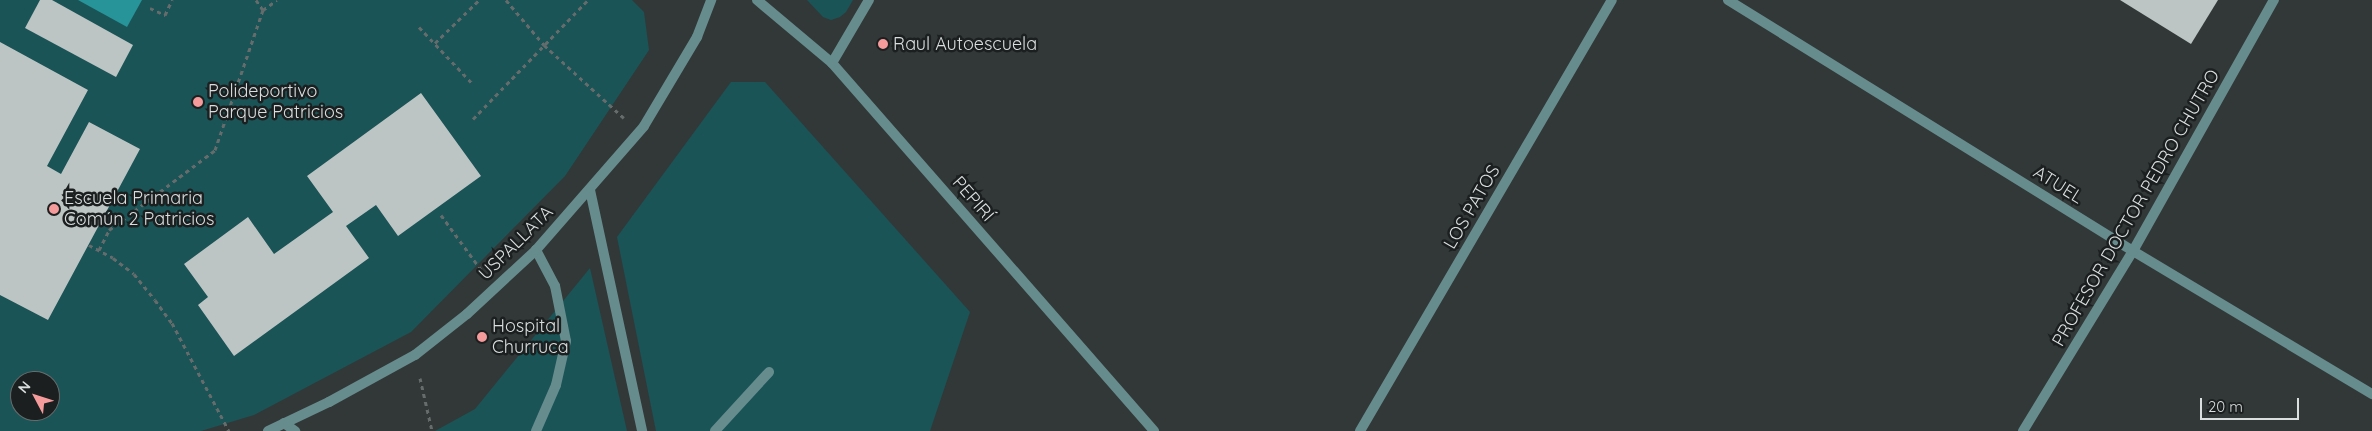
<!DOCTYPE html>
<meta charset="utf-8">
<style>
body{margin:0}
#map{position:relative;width:2372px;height:431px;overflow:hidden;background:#323838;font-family:Quicksand,sans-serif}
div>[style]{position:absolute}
.green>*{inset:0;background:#1a5456}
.water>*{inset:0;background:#269498}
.building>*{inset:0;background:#bdc4c4}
.path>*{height:3px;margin-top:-1.5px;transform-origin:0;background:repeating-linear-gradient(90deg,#666b6b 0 4px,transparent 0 8px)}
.service>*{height:10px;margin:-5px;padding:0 5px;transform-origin:5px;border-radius:5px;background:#668c8d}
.minor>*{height:10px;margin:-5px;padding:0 5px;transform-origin:5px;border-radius:5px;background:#668c8d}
.dots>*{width:14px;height:14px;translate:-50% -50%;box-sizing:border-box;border:2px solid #1c1f1f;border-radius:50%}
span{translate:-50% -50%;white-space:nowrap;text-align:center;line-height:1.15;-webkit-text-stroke:5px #1c1f1f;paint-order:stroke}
.poi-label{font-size:18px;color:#dadede}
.left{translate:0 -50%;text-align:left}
.street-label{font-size:18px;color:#dadede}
.north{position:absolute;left:10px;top:371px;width:50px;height:50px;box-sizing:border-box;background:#1c1f1f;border:1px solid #686b6b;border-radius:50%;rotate:310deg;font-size:14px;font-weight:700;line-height:20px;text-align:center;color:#dadede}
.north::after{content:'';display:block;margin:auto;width:18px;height:22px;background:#f59b9c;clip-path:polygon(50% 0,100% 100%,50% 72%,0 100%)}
.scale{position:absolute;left:2200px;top:398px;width:99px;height:22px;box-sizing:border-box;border:2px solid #dadede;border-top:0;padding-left:6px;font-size:15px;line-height:18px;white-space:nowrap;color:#dadede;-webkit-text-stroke:4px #1c1f1f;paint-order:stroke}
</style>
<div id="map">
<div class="green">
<div style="clip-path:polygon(evenodd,0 0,632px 0,644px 12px,649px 50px,565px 176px,411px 332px,254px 415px,201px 431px,0 431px,0 0,20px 381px,50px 381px,50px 411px,20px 411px,20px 381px)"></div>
<div style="clip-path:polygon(807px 0,853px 0,846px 12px,840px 17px,831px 20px,823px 17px)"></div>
<div style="clip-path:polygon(731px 82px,765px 82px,970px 312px,930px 431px,656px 431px,617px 237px)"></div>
<div style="clip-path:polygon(590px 268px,627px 431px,435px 431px,475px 409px)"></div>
</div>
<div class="water">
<div style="clip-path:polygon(78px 0,142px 0,127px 27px)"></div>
</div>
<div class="building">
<div style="clip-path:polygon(40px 0,52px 0,133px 45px,116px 77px,25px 28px)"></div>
<div style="clip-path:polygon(2120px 0,2218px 0,2191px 44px)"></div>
<div style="clip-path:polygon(0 42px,88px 90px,47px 166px,61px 174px,89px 122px,140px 149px,48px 320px,0 295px)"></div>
<div style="clip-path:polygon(421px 93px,481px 176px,398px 236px,376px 205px,346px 226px,369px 258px,234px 356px,198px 305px,208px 297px,184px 264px,248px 217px,274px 254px,333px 212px,307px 176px)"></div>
</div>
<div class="path">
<div style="left:256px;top:0;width:12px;rotate:55deg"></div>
<div style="left:263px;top:10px;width:17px;rotate:-36deg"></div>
<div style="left:506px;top:0;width:59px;rotate:49.8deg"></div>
<div style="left:544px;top:45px;width:108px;rotate:42.4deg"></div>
<div style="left:150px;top:8px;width:17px;rotate:25deg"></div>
<div style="left:165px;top:15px;width:17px;rotate:-65deg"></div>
<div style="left:419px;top:27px;width:77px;rotate:46.6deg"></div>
<div style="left:435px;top:43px;width:62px;rotate:-44.3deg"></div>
<div style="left:473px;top:119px;width:165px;rotate:-46deg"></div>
<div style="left:441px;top:215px;width:69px;rotate:53.8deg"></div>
<div style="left:89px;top:245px;width:27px;rotate:28deg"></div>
<div style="left:113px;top:258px;width:26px;rotate:37deg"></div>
<div style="left:134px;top:274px;width:33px;rotate:51deg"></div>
<div style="left:155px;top:300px;width:29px;rotate:54deg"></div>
<div style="left:172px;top:323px;width:122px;rotate:62.2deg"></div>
<div style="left:99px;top:250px;width:22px;rotate:-63deg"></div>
<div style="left:109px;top:230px;width:133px;rotate:-37deg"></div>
<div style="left:215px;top:150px;width:148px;rotate:-71.1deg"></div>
<div style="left:420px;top:378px;width:54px;rotate:77.2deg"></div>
</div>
<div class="service">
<div style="left:590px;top:190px;width:247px;rotate:77.8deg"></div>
<div style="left:284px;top:423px;width:14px;rotate:36deg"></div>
<div style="left:536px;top:431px;width:50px;rotate:-66.5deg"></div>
<div style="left:556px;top:385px;width:45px;rotate:-77.2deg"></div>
<div style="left:566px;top:341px;width:56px;rotate:-101.3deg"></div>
<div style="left:555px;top:286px;width:41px;rotate:-117.8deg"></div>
<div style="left:715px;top:431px;width:80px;rotate:-47.5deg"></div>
</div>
<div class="minor">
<div style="left:757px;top:0;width:98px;rotate:40deg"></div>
<div style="left:832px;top:63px;width:489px;rotate:48.8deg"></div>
<div style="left:1728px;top:0;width:476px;rotate:31.8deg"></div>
<div style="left:2133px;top:251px;width:279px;rotate:30.9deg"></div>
<div style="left:832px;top:63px;width:73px;rotate:-59.6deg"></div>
<div style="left:268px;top:431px;width:68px;rotate:-25.4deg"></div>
<div style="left:329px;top:402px;width:98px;rotate:-28.7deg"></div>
<div style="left:415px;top:355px;width:66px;rotate:-38.3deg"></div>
<div style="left:467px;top:314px;width:94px;rotate:-42.8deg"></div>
<div style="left:536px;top:250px;width:164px;rotate:-48.9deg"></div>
<div style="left:644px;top:126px;width:104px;rotate:-59.2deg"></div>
<div style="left:697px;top:37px;width:40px;rotate:-69deg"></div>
<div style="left:1360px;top:431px;width:499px;rotate:-59.7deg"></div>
<div style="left:2023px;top:431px;width:211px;rotate:-58.6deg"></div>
<div style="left:2133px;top:251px;width:288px;rotate:-60.7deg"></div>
</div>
<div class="dots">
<div style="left:883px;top:44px;background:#f59b9c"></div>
<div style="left:198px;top:102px;background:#f59b9c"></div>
<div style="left:54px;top:209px;background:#f59b9c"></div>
<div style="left:482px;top:337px;background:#f59b9c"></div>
</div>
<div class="poi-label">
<span class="left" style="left:893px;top:44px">Raul Autoescuela</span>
<span class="left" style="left:208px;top:102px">Polideportivo<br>Parque Patricios</span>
<span class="left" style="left:64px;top:209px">Escuela Primaria<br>Común 2 Patricios</span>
<span class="left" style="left:492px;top:337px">Hospital<br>Churruca</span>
</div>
<div class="street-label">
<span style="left:2058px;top:185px;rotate:32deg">ATUEL</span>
<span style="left:973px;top:199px;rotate:49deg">PEPIRÍ</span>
<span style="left:1472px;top:207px;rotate:-60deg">LOS PATOS</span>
<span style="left:2136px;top:208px;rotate:-60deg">PROFESOR DOCTOR PEDRO CHUTRO</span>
<span style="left:516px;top:243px;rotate:-45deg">USPALLATA</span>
</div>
<div class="north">N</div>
<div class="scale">20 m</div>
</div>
